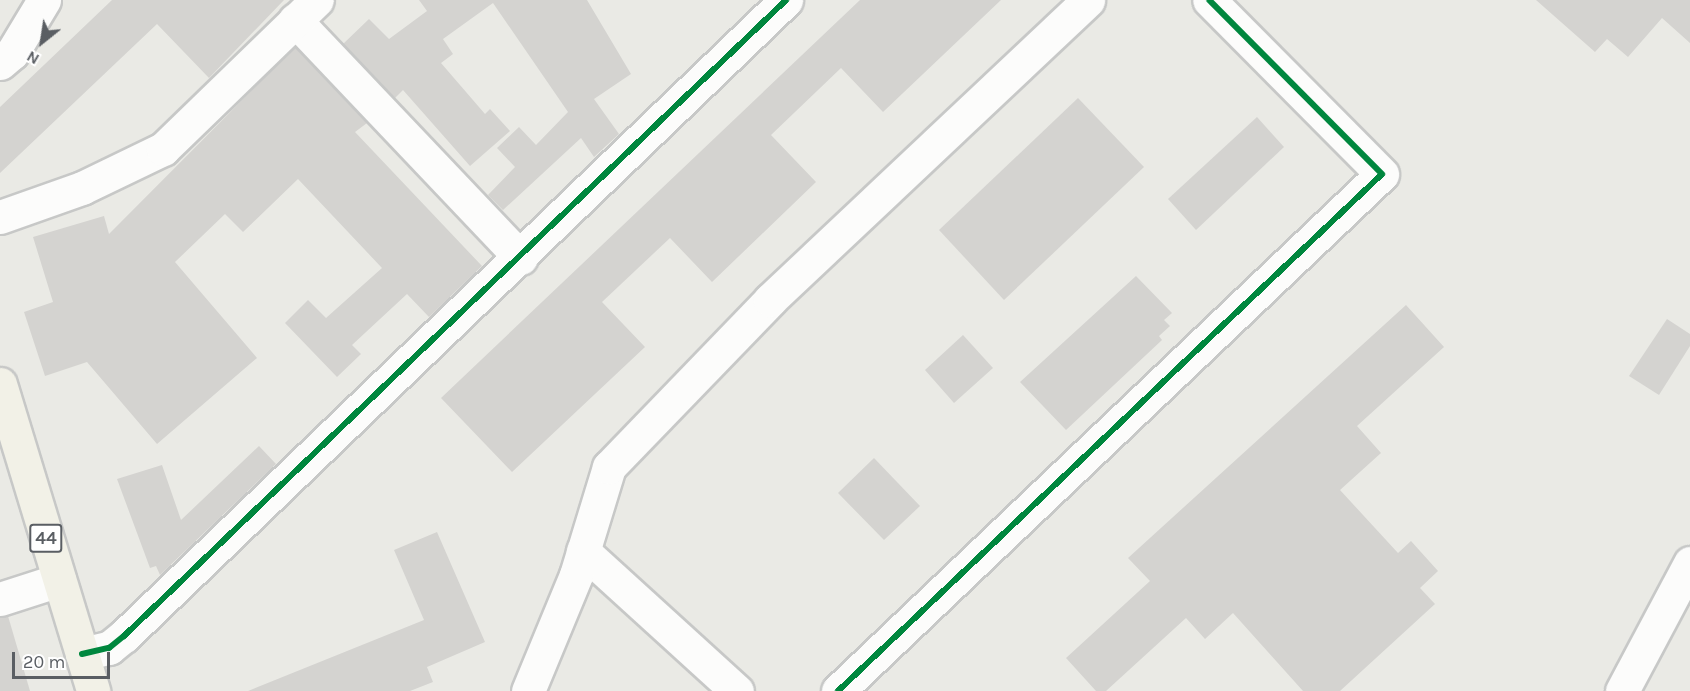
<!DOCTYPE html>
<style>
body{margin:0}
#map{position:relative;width:1690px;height:691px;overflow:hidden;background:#eaeae5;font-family:Karla,sans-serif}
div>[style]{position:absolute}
.building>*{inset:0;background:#d4d3d0}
.roads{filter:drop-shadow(2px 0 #c7c8c7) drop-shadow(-2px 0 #c7c8c7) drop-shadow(0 2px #c7c8c7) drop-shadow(0 -2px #c7c8c7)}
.minor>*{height:33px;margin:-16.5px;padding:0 16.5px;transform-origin:16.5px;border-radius:16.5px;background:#fcfcfb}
.major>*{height:33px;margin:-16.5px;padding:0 16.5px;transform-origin:16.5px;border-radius:16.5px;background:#f2f1e7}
.cycleway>*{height:6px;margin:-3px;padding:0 3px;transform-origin:3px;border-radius:3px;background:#00873e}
span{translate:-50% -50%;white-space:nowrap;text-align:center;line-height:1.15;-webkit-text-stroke:4.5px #fff;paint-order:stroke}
.shield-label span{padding:2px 4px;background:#fff;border:2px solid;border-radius:4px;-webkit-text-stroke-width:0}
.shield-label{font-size:18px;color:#5a5e63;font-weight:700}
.north{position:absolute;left:12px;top:12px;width:60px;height:60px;-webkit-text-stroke:4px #fff;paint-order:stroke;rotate:210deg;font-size:16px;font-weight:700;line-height:24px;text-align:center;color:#5a5e63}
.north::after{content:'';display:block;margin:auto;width:21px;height:27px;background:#5a5e63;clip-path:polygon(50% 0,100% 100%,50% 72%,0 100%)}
.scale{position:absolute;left:12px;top:652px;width:98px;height:27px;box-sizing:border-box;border:3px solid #5a5e63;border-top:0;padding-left:8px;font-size:18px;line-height:21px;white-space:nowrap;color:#5a5e63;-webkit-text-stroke:4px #fff;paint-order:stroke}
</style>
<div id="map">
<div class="building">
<div style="clip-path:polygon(112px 0,284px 0,209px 78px,157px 24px,0 173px,0 107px)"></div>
<div style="clip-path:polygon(419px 0,587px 0,631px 74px,594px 99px,619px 134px,594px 157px,581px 138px,503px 210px,488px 195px,515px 167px,497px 148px,519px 127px,536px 145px,568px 112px,493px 3px,443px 39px,453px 54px,441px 63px,485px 114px,490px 109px,510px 131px,470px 166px,403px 90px,395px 98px,343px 44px,369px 19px,389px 39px,427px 11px)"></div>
<div style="clip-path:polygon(860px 0,1001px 0,883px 112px,841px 68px,771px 135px,816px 182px,712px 282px,670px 238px,602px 302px,645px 347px,512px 472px,441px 398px)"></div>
<div style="clip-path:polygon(1536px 0,1690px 0,1690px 43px,1662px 18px,1628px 57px,1607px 39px,1595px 52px)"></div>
<div style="clip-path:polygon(295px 47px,367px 123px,355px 132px,482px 266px,429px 317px,407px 294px,352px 345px,361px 354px,337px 377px,285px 323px,308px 300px,326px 318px,382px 268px,298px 179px,243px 232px,225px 214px,175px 262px,257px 358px,157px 444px,87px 362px,45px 376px,24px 312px,53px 302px,33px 237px,104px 216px,109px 234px)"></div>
<div style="clip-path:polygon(1078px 98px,1144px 167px,1004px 300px,939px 230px)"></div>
<div style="clip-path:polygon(1257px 117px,1284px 147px,1196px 230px,1168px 199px)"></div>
<div style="clip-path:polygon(1136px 276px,1172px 313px,1164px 320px,1170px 326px,1159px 336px,1162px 340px,1066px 430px,1020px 382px)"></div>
<div style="clip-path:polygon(1406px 305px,1444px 347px,1357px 426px,1381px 453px,1340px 490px,1398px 553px,1411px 541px,1438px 571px,1420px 588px,1435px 604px,1340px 691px,1303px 691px,1233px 613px,1205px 639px,1186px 618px,1106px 691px,1096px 691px,1066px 658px,1150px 581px,1128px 558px)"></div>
<div style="clip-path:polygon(1667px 319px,1690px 334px,1690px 346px,1659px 395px,1629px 376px)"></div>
<div style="clip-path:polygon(963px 335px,993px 368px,954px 403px,925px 370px)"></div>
<div style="clip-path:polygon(259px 446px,276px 464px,160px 575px,156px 566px,150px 568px,117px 479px,162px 465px,181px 520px)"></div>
<div style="clip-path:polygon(874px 458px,920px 506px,884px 540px,838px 493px)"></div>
<div style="clip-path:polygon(437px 532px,485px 642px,427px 667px,433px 682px,410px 691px,248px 691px,424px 620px,394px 550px)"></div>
<div style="clip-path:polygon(8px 616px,30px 691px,0 691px,0 617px)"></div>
</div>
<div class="roads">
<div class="minor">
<div style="left:295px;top:20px;width:328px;rotate:46.5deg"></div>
<div style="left:0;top:63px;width:16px;rotate:-40deg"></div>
<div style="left:12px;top:53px;width:62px;rotate:-58.9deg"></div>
<div style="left:0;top:217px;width:87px;rotate:-19.5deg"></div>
<div style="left:82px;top:188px;width:90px;rotate:-25.7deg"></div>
<div style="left:163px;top:149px;width:214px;rotate:-44.1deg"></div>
<div style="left:583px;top:551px;width:208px;rotate:42.3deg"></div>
<div style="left:0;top:599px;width:62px;rotate:-17.9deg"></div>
<div style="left:82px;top:654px;width:28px;rotate:-13deg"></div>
<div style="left:109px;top:648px;width:19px;rotate:-39deg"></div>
<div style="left:124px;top:636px;width:918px;rotate:-43.85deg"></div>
<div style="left:528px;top:691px;width:126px;rotate:-67.5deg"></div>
<div style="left:576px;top:575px;width:113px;rotate:-73deg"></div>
<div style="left:609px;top:467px;width:232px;rotate:-46deg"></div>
<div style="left:770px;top:300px;width:437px;rotate:-43.3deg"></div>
<div style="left:838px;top:691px;width:750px;rotate:-43.54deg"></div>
<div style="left:1382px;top:174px;width:245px;rotate:-134.8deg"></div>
<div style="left:1622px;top:691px;width:145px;rotate:-62deg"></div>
</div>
<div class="major">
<div style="left:0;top:384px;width:321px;rotate:73.1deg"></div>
</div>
</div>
<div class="cycleway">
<div style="left:82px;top:654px;width:28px;rotate:-13deg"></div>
<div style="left:109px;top:648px;width:19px;rotate:-39deg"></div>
<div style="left:124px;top:636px;width:918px;rotate:-43.85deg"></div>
<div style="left:838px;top:691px;width:750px;rotate:-43.54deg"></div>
<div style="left:1382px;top:174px;width:245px;rotate:-134.8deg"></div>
</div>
<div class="shield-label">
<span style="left:46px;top:538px">44</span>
</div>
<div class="north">N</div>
<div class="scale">20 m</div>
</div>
